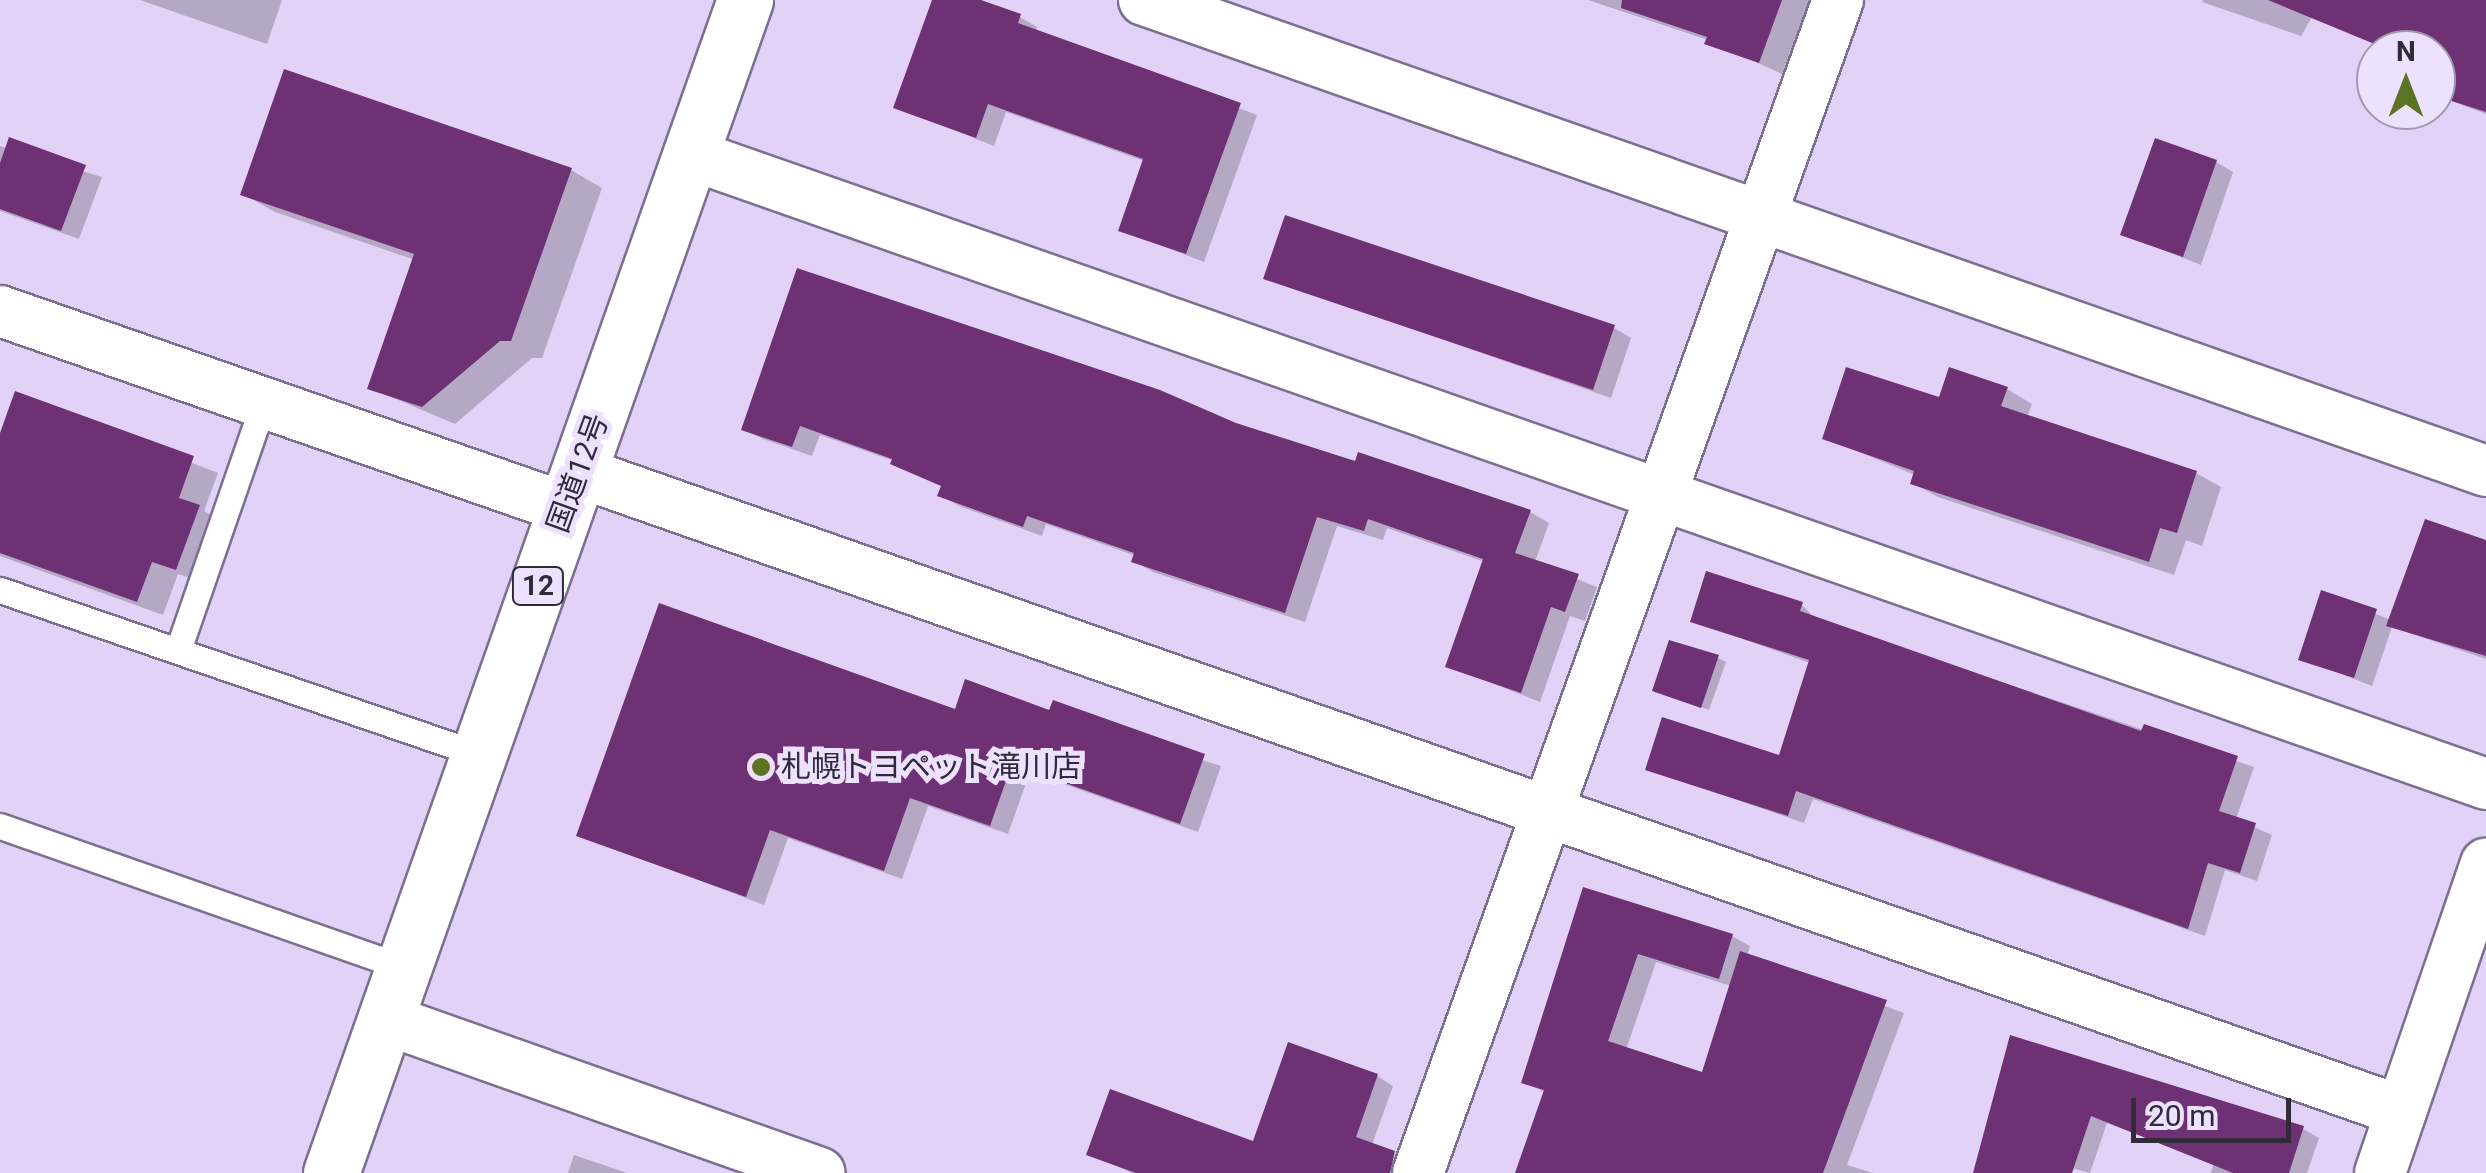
<!DOCTYPE html>
<meta charset="utf-8">
<style>
body{margin:0}
#map{position:relative;width:2486px;height:1173px;overflow:hidden;background:#e2d2f7;font-family:Roboto,"Noto Sans JP",sans-serif}
div>[style]{position:absolute}
.shadow>*{inset:0;background:#0003}
.building>*{inset:0;background:#6e3174}
.roads{filter:drop-shadow(2px 0 #7d6f90) drop-shadow(-2px 0 #7d6f90) drop-shadow(0 2px #7d6f90) drop-shadow(0 -2px #7d6f90)}
.lane>*{height:25px;margin:-12.5px;padding:0 12.5px;transform-origin:12.5px;border-radius:12.5px;background:#fff}
.street>*{height:50px;margin:-25px;padding:0 25px;transform-origin:25px;border-radius:25px;background:#fff}
.highway>*{height:55px;margin:-27.5px;padding:0 27.5px;transform-origin:27.5px;border-radius:27.5px;background:#fff}
.dots>*{width:28px;height:28px;translate:-50% -50%;box-sizing:border-box;border:5px solid #ede1ff;border-radius:50%}
span{translate:-50% -50%;white-space:nowrap;text-align:center;line-height:1.15;-webkit-text-stroke:10px #ede1ff;paint-order:stroke}
.shield-label span{padding:2px 8px;background:#ede1ff;border:2px solid;border-radius:8px;-webkit-text-stroke-width:0}
.shield-label{font-size:28px;color:#312a39;font-weight:700}
.street-label{font-size:30px;color:#312a39}
.poi-label{font-size:30px;color:#312a39}
.left{translate:0 -50%;text-align:left}
.north{position:absolute;left:2356px;top:30px;width:100px;height:100px;box-sizing:border-box;background:#ede1ff;border:2px solid #a298b0;border-radius:50%;rotate:0deg;font-size:28px;font-weight:700;line-height:40px;text-align:center;color:#312a39}
.north::after{content:'';display:block;margin:auto;width:35px;height:45px;background:#5c7324;clip-path:polygon(50% 0,100% 100%,50% 72%,0 100%)}
.scale{position:absolute;left:2131px;top:1098px;width:160px;height:45px;box-sizing:border-box;border:5px solid #312a39;border-top:0;padding-left:12px;font-size:30px;line-height:35px;white-space:nowrap;color:#312a39;-webkit-text-stroke:8px #ede1ff;paint-order:stroke}
</style>
<div id="map">
<div class="shadow">
<div style="clip-path:polygon(140px 0,282px 0,267px 44px)"></div>
<div style="clip-path:polygon(935px 0,974px 0,1020px 17px,1037px 27px,1035px 32px,1257px 115px,1204px 262px,1121px 230px,1144px 161px,1006px 112px,994px 146px,896px 107px)"></div>
<div style="clip-path:polygon(1588px 0,1809px 0,1782px 74px,1708px 40px)"></div>
<div style="clip-path:polygon(2322px 0,2301px 36px,2202px 2px,2203px 0)"></div>
<div style="clip-path:polygon(2388px 0,2486px 0,2486px 114px,2436px 95px,2436px 50px,2387px 50px,2373px 42px)"></div>
<div style="clip-path:polygon(0 146px,102px 177px,79px 239px,0 211px)"></div>
<div style="clip-path:polygon(2216px 162px,2233px 172px,2201px 265px,2123px 234px)"></div>
<div style="clip-path:polygon(571px 170px,602px 188px,542px 358px,532px 358px,455px 424px,370px 388px,415px 260px,275px 212px,243px 194px)"></div>
<div style="clip-path:polygon(798px 272px,1235px 426px,1530px 512px,1549px 523px,1535px 562px,1597px 587px,1585px 621px,1570px 616px,1540px 702px,1448px 666px,1485px 562px,1387px 528px,1383px 540px,1337px 526px,1305px 622px,1153px 572px,1134px 561px,1136px 556px,1046px 524px,1042px 536px,959px 506px,940px 495px,943px 487px,894px 461px,820px 435px,812px 456px,763px 439px,744px 429px)"></div>
<div style="clip-path:polygon(1266px 278px,1614px 328px,1631px 338px,1611px 398px)"></div>
<div style="clip-path:polygon(2007px 389px,2032px 404px,2027px 417px,2196px 473px,2221px 487px,2202px 546px,2186px 540px,2174px 575px,1938px 497px,1913px 483px,1915px 475px,1825px 438px,1941px 401px)"></div>
<div style="clip-path:polygon(16px 395px,218px 473px,204px 511px,224px 522px,202px 582px,178px 574px,163px 615px,0 556px,0 440px)"></div>
<div style="clip-path:polygon(2486px 543px,2486px 659px,2392px 627px,2372px 686px,2301px 658px,2323px 593px,2391px 620px)"></div>
<div style="clip-path:polygon(1802px 605px,1817px 620px,2254px 767px,2236px 819px,2272px 835px,2257px 881px,2225px 870px,2205px 936px,1813px 799px,1804px 823px,1648px 769px,1781px 758px,1810px 663px,1693px 621px)"></div>
<div style="clip-path:polygon(1718px 658px,1726px 662px,1709px 710px,1663px 694px)"></div>
<div style="clip-path:polygon(956px 712px,1051px 713px,1221px 766px,1198px 832px,1030px 772px,1008px 834px,928px 806px,902px 879px,788px 838px,764px 905px,579px 835px)"></div>
<div style="clip-path:polygon(evenodd,1584px 890px,1732px 936px,1750px 946px,1747px 956px,1904px 1013px,1847px 1165px,1873px 1173px,1518px 1173px,1546px 1093px,1524px 1082px,1584px 890px,1656px 962px,1731px 986px,1703px 1075px,1626px 1050px,1656px 962px)"></div>
<div style="clip-path:polygon(2012px 1038px,2303px 1129px,2319px 1138px,2307px 1173px,2211px 1173px,2214px 1163px,2107px 1123px,2090px 1173px,2002px 1149px)"></div>
<div style="clip-path:polygon(1377px 1076px,1393px 1086px,1372px 1145px,1386px 1173px,1132px 1173px,1089px 1154px,1254px 1145px)"></div>
<div style="clip-path:polygon(574px 1155px,627px 1173px,568px 1173px)"></div>
</div>
<div class="building">
<div style="clip-path:polygon(932px 0,981px 0,1021px 14px,1018px 23px,1241px 103px,1186px 254px,1118px 231px,1143px 159px,988px 104px,976px 138px,893px 108px)"></div>
<div style="clip-path:polygon(1622px 0,1782px 0,1759px 63px,1704px 44px,1707px 37px,1621px 8px)"></div>
<div style="clip-path:polygon(2268px 0,2486px 0,2486px 112px,2436px 96px,2436px 50px,2389px 50px)"></div>
<div style="clip-path:polygon(284px 69px,572px 168px,511px 341px,500px 341px,422px 407px,367px 389px,414px 254px,240px 195px)"></div>
<div style="clip-path:polygon(9px 137px,86px 165px,61px 231px,0 209px,0 163px)"></div>
<div style="clip-path:polygon(2155px 138px,2217px 160px,2183px 257px,2120px 235px)"></div>
<div style="clip-path:polygon(1285px 215px,1615px 325px,1593px 390px,1263px 279px)"></div>
<div style="clip-path:polygon(797px 268px,1160px 390px,1236px 423px,1355px 461px,1358px 452px,1531px 510px,1515px 553px,1579px 574px,1565px 612px,1551px 607px,1521px 693px,1445px 667px,1483px 559px,1368px 519px,1364px 531px,1317px 517px,1285px 613px,1131px 562px,1134px 553px,1027px 516px,1023px 527px,937px 496px,941px 486px,890px 464px,892px 459px,800px 426px,792px 447px,741px 430px)"></div>
<div style="clip-path:polygon(1846px 367px,1939px 397px,1949px 367px,2008px 387px,2001px 406px,2197px 471px,2177px 533px,2160px 528px,2149px 562px,1910px 484px,1914px 471px,1822px 439px)"></div>
<div style="clip-path:polygon(15px 391px,194px 456px,179px 498px,200px 505px,176px 570px,152px 562px,137px 602px,0 553px,0 433px)"></div>
<div style="clip-path:polygon(2425px 519px,2486px 540px,2486px 656px,2386px 626px)"></div>
<div style="clip-path:polygon(1706px 571px,1803px 602px,1800px 611px,2141px 731px,2144px 724px,2238px 756px,2219px 811px,2256px 823px,2240px 873px,2208px 863px,2188px 929px,1796px 791px,1788px 816px,1645px 770px,1662px 717px,1779px 755px,1809px 660px,1690px 622px)"></div>
<div style="clip-path:polygon(2321px 590px,2377px 609px,2354px 678px,2298px 660px)"></div>
<div style="clip-path:polygon(659px 603px,955px 709px,965px 679px,1049px 710px,1053px 700px,1205px 754px,1180px 824px,1012px 764px,990px 826px,910px 798px,884px 871px,770px 830px,746px 897px,576px 836px)"></div>
<div style="clip-path:polygon(1669px 640px,1719px 655px,1701px 708px,1652px 691px)"></div>
<div style="clip-path:polygon(1583px 887px,1733px 934px,1719px 979px,1638px 954px,1608px 1041px,1702px 1072px,1740px 951px,1887px 1000px,1823px 1173px,1515px 1173px,1544px 1090px,1521px 1083px)"></div>
<div style="clip-path:polygon(2010px 1035px,2304px 1126px,2289px 1173px,2233px 1173px,2091px 1116px,2072px 1173px,1973px 1173px)"></div>
<div style="clip-path:polygon(1288px 1042px,1378px 1074px,1356px 1137px,1395px 1151px,1390px 1173px,1136px 1173px,1086px 1155px,1110px 1089px,1253px 1141px)"></div>
</div>
<div class="roads">
<div class="lane">
<div style="left:0;top:590px;width:505px;rotate:18.94deg"></div>
<div style="left:178px;top:650px;width:262px;rotate:-70.9deg"></div>
<div style="left:0;top:826px;width:427px;rotate:19.3deg"></div>
</div>
<div class="street">
<div style="left:1144px;top:0;width:1422px;rotate:19.34deg"></div>
<div style="left:689px;top:154px;width:1904px;rotate:19.32deg"></div>
<div style="left:0;top:311px;width:599px;rotate:19.19deg"></div>
<div style="left:579px;top:472px;width:1931px;rotate:19.33deg"></div>
<div style="left:385px;top:1019px;width:461px;rotate:19.5deg"></div>
<div style="left:1418px;top:1173px;width:1246px;rotate:-70.3deg"></div>
<div style="left:2380px;top:1173px;width:327px;rotate:-71.1deg"></div>
</div>
<div class="highway">
<div style="left:331px;top:1173px;width:1244px;rotate:-70.56deg"></div>
</div>
</div>
<div class="dots">
<div style="left:761px;top:767px;background:#5c7324"></div>
</div>
<div class="shield-label">
<span style="left:538px;top:586px">12</span>
</div>
<div class="street-label">
<span style="left:578px;top:473px;rotate:-70deg">国道12号</span>
</div>
<div class="poi-label">
<span class="left" style="left:781px;top:767px">札幌トヨペット滝川店</span>
</div>
<div class="north">N</div>
<div class="scale">20 m</div>
</div>
